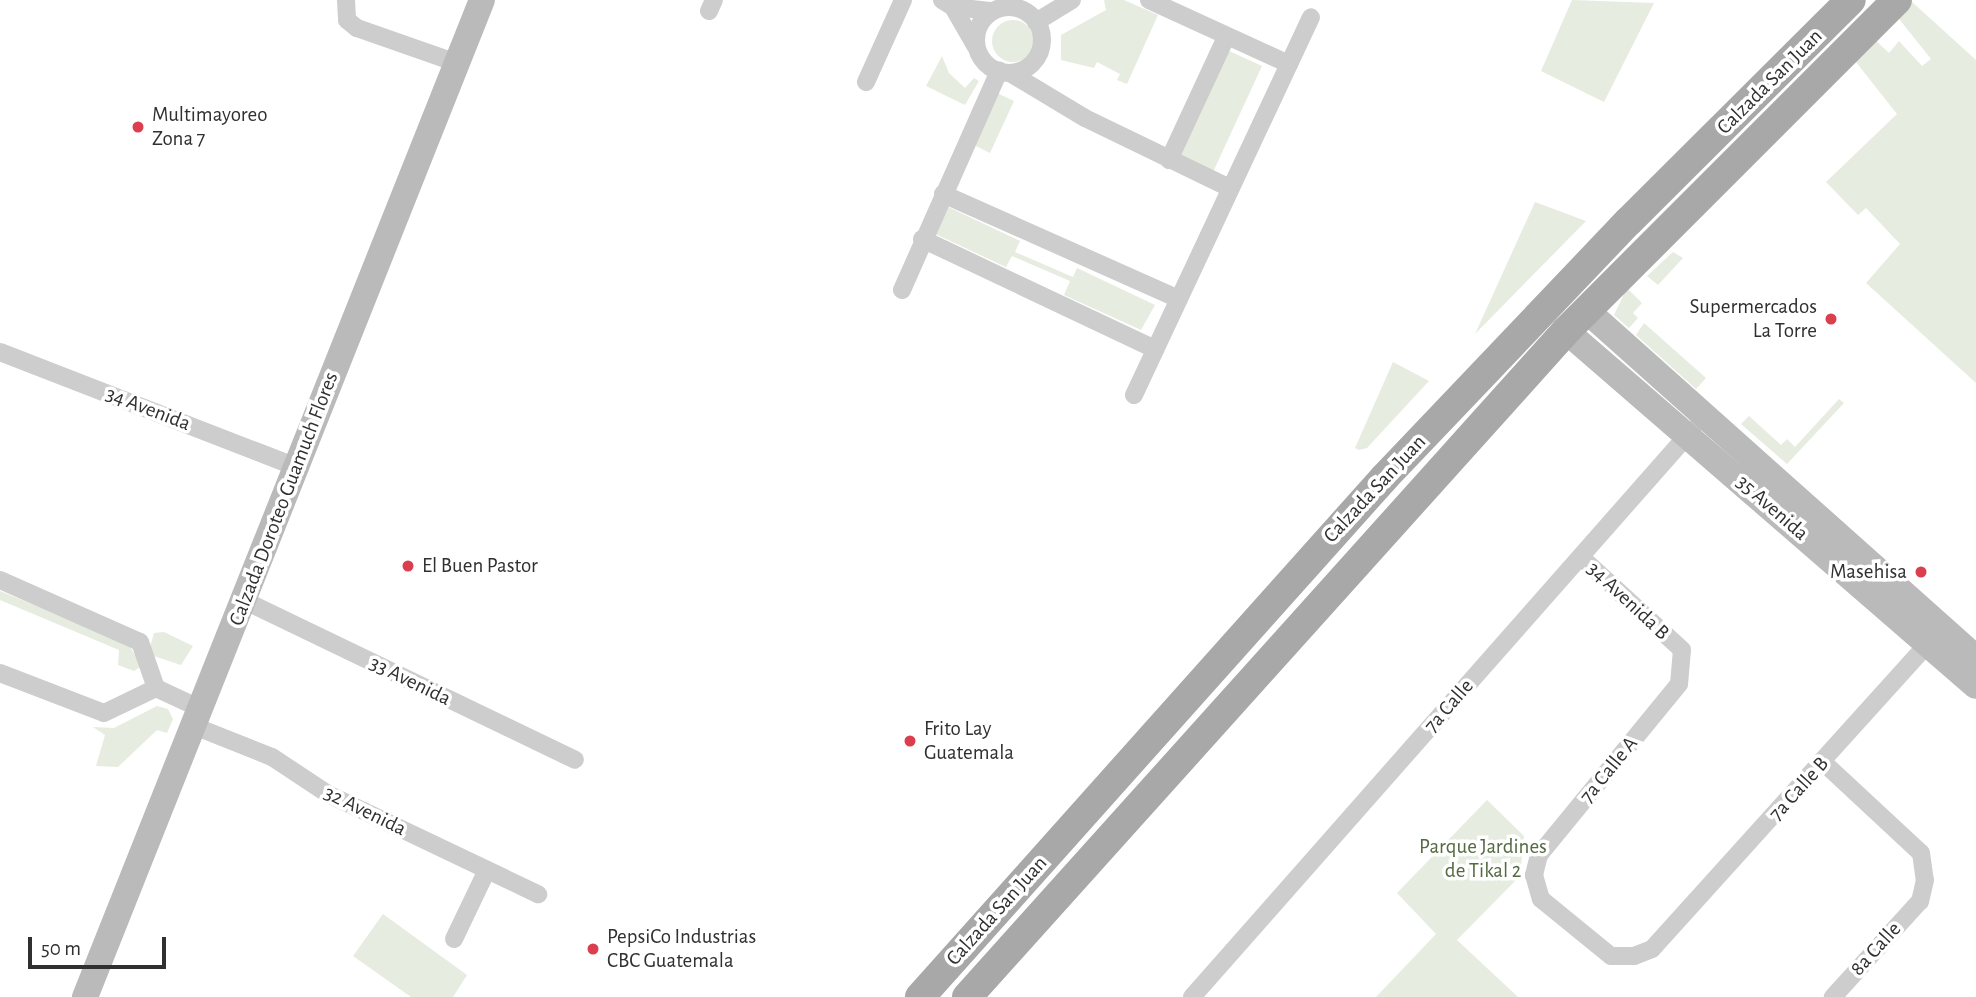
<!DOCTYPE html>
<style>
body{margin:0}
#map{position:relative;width:1976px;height:997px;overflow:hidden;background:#fff;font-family:"Alegreya Sans",sans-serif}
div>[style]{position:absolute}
.green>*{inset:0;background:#e6ecdf}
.round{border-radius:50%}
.street>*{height:18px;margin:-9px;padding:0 9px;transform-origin:9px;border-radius:9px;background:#cdcdcd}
.street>.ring{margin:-9px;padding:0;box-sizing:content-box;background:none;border:18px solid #cdcdcd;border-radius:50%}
.secondary>*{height:26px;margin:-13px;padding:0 13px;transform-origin:13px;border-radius:13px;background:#bababa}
.primary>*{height:30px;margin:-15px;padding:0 15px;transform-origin:15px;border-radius:15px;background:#a8a8a8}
.dots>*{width:19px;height:19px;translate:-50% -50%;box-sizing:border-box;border:4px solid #fff;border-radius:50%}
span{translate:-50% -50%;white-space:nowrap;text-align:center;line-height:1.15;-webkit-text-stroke:7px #fff;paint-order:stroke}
.street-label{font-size:21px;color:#303030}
.poi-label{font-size:21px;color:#303030}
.left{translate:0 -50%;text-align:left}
.right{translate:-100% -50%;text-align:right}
.park-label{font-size:21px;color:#546a40}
.scale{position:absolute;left:28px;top:937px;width:138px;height:32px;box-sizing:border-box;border:4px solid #303030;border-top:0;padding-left:9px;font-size:21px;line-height:24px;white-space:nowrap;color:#303030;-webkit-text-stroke:5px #fff;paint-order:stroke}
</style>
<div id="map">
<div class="green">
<div style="clip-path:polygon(1104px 0,1124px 0,1158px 15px,1127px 84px,1117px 80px,1120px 74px,1097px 62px,1094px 68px,1061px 60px,1061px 35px,1106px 10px)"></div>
<div style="clip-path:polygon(1572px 0,1654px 3px,1604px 102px,1541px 71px)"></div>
<div style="clip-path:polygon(1911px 1px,1976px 60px,1976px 383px,1866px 283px,1900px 244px,1866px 208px,1858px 215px,1826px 182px,1897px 114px,1852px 57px,1873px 38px,1889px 53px,1899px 41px,1922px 66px,1931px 59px,1896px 15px)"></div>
<div class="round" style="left:992px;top:20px;width:42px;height:42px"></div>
<div style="clip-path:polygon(1227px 50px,1262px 66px,1213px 172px,1178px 157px)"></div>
<div style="clip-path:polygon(942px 56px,949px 73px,965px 88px,974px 78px,979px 81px,965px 105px,926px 86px)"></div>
<div style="clip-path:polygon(997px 93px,1014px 101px,990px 153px,972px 144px)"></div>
<div style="clip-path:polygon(1535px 202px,1586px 221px,1475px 334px)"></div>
<div style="clip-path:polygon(944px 205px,1020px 241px,1015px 252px,1073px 277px,1077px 268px,1155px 305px,1141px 330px,1064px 295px,1070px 281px,1012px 256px,1006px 267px,931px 232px)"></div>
<div style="clip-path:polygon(1673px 252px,1683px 258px,1658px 285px,1647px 276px)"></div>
<div style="clip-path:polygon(1627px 288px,1642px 303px,1633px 313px,1638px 318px,1629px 328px,1614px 315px)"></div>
<div style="clip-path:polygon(1644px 323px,1706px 378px,1696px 389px,1636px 335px)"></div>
<div style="clip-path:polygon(1393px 362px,1429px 381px,1367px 448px,1359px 450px,1355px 448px)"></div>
<div style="clip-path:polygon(1839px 399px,1844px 403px,1787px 464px,1741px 424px,1749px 416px,1781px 445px,1787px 439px,1795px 447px)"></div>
<div style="clip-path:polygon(0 591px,127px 642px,142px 666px,134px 671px,118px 665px,119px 650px,0 600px)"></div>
<div style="clip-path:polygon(164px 632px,193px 646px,181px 665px,148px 654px,154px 633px)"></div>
<div style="clip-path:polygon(157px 706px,168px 709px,173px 719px,167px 733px,157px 730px,118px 767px,96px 766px,105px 735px,93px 727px,114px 728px)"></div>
<div style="clip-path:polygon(1487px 800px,1524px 836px,1520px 876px,1457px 940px,1518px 997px,1376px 997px,1436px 934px,1397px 893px)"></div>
<div style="clip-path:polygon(383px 914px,467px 975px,453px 997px,411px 997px,353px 956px)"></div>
</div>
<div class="street">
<div style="left:346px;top:0;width:20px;rotate:87deg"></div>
<div style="left:347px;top:20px;width:13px;rotate:39deg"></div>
<div style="left:357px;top:28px;width:106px;rotate:19.3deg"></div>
<div style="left:942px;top:0;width:13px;rotate:32deg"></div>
<div style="left:953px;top:7px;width:39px;rotate:6deg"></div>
<div style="left:1149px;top:0;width:154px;rotate:24.6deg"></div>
<div style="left:953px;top:7px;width:46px;rotate:60.1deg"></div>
<div class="ring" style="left:976px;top:7px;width:48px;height:48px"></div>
<div style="left:709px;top:11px;width:12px;rotate:-66deg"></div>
<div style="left:1036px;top:22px;width:42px;rotate:-31.4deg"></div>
<div style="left:1010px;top:73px;width:87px;rotate:31deg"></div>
<div style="left:1085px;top:118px;width:161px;rotate:25.8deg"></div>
<div style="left:866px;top:82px;width:90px;rotate:-65.7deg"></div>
<div style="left:1169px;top:160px;width:136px;rotate:-65.1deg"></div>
<div style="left:943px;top:194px;width:258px;rotate:24deg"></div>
<div style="left:922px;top:239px;width:258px;rotate:25.3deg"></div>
<div style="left:902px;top:290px;width:240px;rotate:-66.1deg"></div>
<div style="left:0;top:352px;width:318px;rotate:21.2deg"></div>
<div style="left:1134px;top:395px;width:417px;rotate:-64.9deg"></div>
<div style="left:1581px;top:557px;width:137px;rotate:42.6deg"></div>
<div style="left:1682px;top:650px;width:34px;rotate:95deg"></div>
<div style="left:1679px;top:684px;width:221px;rotate:129.3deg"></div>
<div style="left:1539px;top:855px;width:21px;rotate:104deg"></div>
<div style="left:1534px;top:875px;width:25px;rotate:74deg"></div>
<div style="left:1541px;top:899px;width:90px;rotate:39.2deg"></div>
<div style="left:1611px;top:956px;width:23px"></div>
<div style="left:1634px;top:956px;width:19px;rotate:-21deg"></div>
<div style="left:1652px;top:949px;width:421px;rotate:-47.9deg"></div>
<div style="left:0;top:580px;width:153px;rotate:23.9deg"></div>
<div style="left:140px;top:642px;width:49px;rotate:70.8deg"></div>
<div style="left:245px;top:601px;width:366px;rotate:25.7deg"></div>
<div style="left:0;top:673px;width:111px;rotate:21deg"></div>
<div style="left:104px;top:713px;width:58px;rotate:-25.7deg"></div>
<div style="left:156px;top:688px;width:50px;rotate:25deg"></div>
<div style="left:194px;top:726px;width:84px;rotate:21.7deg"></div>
<div style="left:272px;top:757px;width:67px;rotate:33.5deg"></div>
<div style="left:328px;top:794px;width:233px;rotate:25.5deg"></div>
<div style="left:1824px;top:763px;width:132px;rotate:42.9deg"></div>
<div style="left:1921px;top:853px;width:27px;rotate:82deg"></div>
<div style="left:1925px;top:880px;width:22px;rotate:103deg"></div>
<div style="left:1920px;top:901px;width:130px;rotate:132.2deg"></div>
<div style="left:454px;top:939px;width:76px;rotate:-64.4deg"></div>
<div style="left:1192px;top:997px;width:756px;rotate:-48.59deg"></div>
</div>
<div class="secondary">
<div style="left:1586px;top:310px;width:523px;rotate:41.74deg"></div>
<div style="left:1566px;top:331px;width:542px;rotate:40.89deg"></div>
<div style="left:85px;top:997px;width:1073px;rotate:-68.29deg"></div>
</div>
<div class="primary">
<div style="left:920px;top:997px;width:696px;rotate:-48.2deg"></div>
<div style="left:1384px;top:478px;width:355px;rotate:-46.4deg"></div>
<div style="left:1629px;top:221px;width:313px;rotate:-44.9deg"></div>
<div style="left:967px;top:997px;width:896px;rotate:-48.03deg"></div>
<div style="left:1566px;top:331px;width:468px;rotate:-45deg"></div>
</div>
<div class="dots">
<div style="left:138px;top:127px;background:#db3e4d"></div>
<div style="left:1831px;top:319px;background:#db3e4d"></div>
<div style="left:408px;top:566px;background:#db3e4d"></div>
<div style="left:1921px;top:572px;background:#db3e4d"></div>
<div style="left:910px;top:741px;background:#db3e4d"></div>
<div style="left:593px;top:949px;background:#db3e4d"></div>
</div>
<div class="street-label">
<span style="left:1770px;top:82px;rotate:-45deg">Calzada San Juan</span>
<span style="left:148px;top:409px;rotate:21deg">34 Avenida</span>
<span style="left:1375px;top:489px;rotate:-47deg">Calzada San Juan</span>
<span style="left:284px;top:499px;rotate:-69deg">Calzada Doroteo Guamuch Flores</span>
<span style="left:1772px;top:508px;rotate:41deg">35 Avenida</span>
<span style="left:1628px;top:601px;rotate:43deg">34 Avenida B</span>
<span style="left:410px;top:681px;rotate:26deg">33 Avenida</span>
<span style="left:1449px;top:706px;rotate:-49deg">7a Calle</span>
<span style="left:1609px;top:770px;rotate:-51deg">7a Calle A</span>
<span style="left:1799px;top:789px;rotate:-48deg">7a Calle B</span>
<span style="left:365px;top:811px;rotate:26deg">32 Avenida</span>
<span style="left:997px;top:911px;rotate:-48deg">Calzada San Juan</span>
<span style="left:1876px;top:949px;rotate:-48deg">8a Calle</span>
</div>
<div class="poi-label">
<span class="left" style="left:152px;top:127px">Multimayoreo<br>Zona 7</span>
<span class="right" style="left:1817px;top:319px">Supermercados<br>La Torre</span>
<span class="left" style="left:422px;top:566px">El Buen Pastor</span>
<span class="right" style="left:1907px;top:572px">Masehisa</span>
<span class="left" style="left:924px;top:741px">Frito Lay<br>Guatemala</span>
<span class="left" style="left:607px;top:949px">PepsiCo Industrias<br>CBC Guatemala</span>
</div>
<div class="park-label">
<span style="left:1483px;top:859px">Parque Jardines<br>de Tikal 2</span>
</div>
<div class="scale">50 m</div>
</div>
